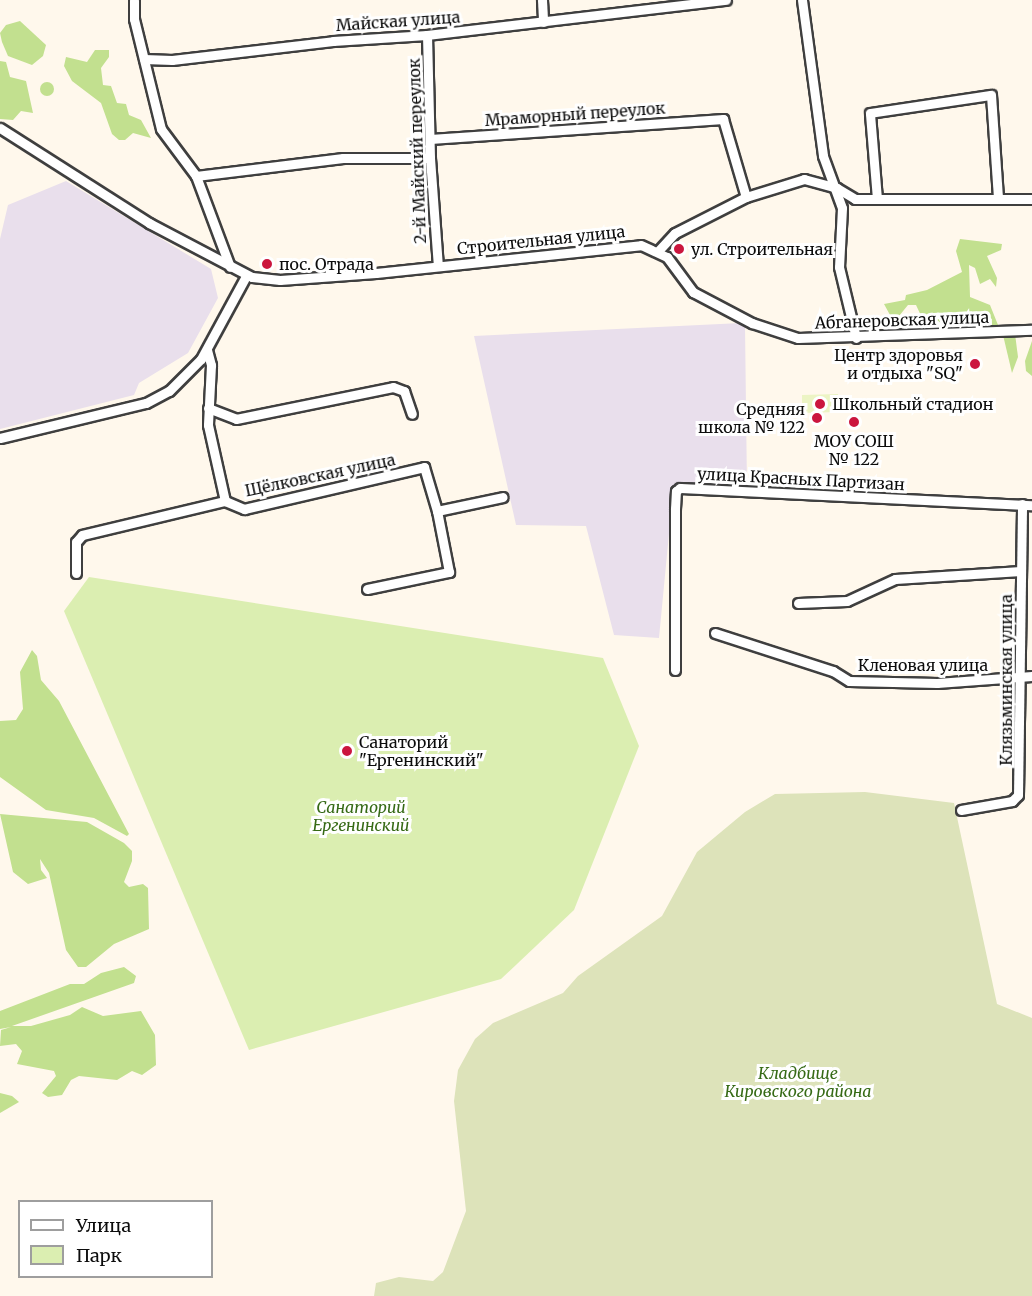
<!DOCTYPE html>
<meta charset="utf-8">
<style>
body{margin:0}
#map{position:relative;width:1032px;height:1296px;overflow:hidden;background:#fff8ec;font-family:Merriweather,serif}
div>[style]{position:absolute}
.industrial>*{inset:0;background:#e9dfec}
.green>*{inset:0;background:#dbeeb1}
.forest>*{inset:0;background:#c2e08f}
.round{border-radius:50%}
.cemetery>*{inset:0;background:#dde3ba}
.pitch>*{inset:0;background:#ecf4c4}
.roads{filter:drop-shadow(2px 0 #3f3f3f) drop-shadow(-2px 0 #3f3f3f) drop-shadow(0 2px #3f3f3f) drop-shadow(0 -2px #3f3f3f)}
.minor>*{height:9px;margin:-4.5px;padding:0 4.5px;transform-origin:4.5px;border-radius:4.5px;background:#fff}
.dots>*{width:16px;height:16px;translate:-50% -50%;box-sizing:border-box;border:3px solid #fff;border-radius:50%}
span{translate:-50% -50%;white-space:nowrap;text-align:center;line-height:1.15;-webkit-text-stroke:6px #fff;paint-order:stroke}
.street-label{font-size:16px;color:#0c0c0c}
.poi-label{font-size:16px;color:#0c0c0c}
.left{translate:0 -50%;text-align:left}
.right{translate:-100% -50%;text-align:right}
.park-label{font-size:16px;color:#366a16;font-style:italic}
.legend{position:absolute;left:18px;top:1200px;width:195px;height:78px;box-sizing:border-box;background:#fff;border:2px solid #9e9e9e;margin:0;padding:8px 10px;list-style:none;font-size:18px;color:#0c0c0c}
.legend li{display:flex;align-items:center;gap:12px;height:30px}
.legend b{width:30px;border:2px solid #9e9e9e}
</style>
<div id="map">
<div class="industrial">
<div style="clip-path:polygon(66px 181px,211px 269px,218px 298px,188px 353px,139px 383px,134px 395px,0 429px,0 239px,8px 205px)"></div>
<div style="clip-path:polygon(741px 323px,745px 326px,747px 488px,673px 492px,659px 638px,614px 635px,586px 526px,516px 525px,474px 336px)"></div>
</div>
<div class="green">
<div style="clip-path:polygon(89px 577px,603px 658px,639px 746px,574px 910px,501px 979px,249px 1050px,64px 611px)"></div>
</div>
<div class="forest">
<div style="clip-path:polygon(20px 21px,46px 45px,43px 56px,32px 65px,8px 56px,2px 42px,0 33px,6px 25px)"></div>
<div style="clip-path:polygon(95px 50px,109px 50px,109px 57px,101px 68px,103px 85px,111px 86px,117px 103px,126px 104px,129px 115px,141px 120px,151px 138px,133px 133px,125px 140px,119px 140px,112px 134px,101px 103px,72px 81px,64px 66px,66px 57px,87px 62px)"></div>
<div style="clip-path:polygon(0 61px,6px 62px,10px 77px,26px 81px,33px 113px,21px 111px,13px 120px,0 119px)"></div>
<div class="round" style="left:40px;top:82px;width:14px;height:14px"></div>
<div style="clip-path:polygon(960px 239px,1002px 244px,1001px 250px,987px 256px,997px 278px,996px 287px,990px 279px,980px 284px,975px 268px,969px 265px,970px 297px,990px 305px,998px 325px,981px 327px,967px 322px,948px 330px,924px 322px,916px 305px,908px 305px,899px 316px,890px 315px,884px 304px,905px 300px,906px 295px,927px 290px,962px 272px,956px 251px)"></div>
<div style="clip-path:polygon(1015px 334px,1018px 357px,1012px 373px,1003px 335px)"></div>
<div style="clip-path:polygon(1032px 341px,1032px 376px,1026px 371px,1025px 361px)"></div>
<div style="clip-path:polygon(32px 650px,37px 656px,41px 680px,59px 701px,129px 834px,127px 836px,94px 818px,46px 810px,0 777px,0 721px,16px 720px,23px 709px,20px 672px)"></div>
<div style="clip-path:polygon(0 814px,87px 822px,124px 843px,132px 851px,132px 861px,124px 882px,129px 887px,143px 884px,148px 888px,149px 929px,114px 944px,86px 967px,78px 967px,66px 950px,49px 873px,40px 859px,41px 870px,47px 878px,28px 884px,13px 872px)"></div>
<div style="clip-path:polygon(124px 967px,136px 976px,134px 983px,12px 1026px,31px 1026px,70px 1015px,82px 1007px,103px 1016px,141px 1011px,155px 1035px,156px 1065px,142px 1075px,132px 1071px,117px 1080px,79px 1076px,71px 1080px,62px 1095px,48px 1097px,42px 1093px,56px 1076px,54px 1071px,17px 1064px,22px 1051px,16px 1044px,0 1046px,1px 1030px,11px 1027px,0 1029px,0 1011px,70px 984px,84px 984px,101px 973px)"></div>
<div style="clip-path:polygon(0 1093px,12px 1096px,19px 1102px,0 1113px)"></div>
</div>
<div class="cemetery">
<div style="clip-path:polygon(865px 792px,954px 803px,997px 1004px,1032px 1018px,1032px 1296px,374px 1296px,376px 1283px,399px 1277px,433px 1281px,443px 1272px,466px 1211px,454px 1101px,458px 1070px,475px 1039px,493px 1023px,563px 993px,578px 976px,662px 916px,697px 852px,745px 812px,775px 794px)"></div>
</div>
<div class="pitch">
<div style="clip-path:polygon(838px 394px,838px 412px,802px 413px,802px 395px)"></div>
</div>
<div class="roads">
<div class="minor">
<div style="left:134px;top:0;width:19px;rotate:90deg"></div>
<div style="left:134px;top:19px;width:113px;rotate:76.2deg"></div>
<div style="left:161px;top:129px;width:59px;rotate:53.3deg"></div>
<div style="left:196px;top:176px;width:97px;rotate:69.5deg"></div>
<div style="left:542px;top:0;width:22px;rotate:87deg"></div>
<div style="left:802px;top:0;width:157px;rotate:82.3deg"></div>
<div style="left:823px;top:156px;width:55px;rotate:69.9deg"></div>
<div style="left:842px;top:208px;width:59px;rotate:92.9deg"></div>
<div style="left:839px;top:267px;width:73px;rotate:76.5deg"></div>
<div style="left:427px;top:35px;width:123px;rotate:88.6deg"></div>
<div style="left:430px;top:158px;width:108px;rotate:85.8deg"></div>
<div style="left:144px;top:59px;width:28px;rotate:2deg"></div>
<div style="left:172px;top:60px;width:162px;rotate:-6.7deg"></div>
<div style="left:333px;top:41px;width:94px;rotate:-3.7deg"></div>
<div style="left:427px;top:35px;width:301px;rotate:-6.7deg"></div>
<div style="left:0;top:128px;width:177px;rotate:32.5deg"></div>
<div style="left:149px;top:223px;width:116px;rotate:27.7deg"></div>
<div style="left:252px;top:277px;width:28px;rotate:6deg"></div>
<div style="left:280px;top:280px;width:96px;rotate:-4.2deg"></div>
<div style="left:376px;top:273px;width:266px;rotate:-6deg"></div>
<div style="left:641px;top:245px;width:29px;rotate:25deg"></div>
<div style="left:667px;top:257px;width:44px;rotate:53.4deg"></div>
<div style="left:693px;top:292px;width:67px;rotate:27.7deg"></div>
<div style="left:752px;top:323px;width:48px;rotate:18.1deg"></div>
<div style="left:798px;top:338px;width:234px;rotate:-2deg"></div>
<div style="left:430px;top:139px;width:294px;rotate:-3.9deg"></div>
<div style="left:723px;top:119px;width:81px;rotate:73.6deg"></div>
<div style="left:196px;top:176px;width:148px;rotate:-7deg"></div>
<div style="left:343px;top:158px;width:87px"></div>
<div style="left:877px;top:199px;width:86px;rotate:-94.7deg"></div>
<div style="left:870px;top:113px;width:122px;rotate:-8.5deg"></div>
<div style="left:991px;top:95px;width:104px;rotate:86.1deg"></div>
<div style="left:659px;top:250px;width:23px;rotate:-47deg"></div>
<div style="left:675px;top:233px;width:80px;rotate:-26.9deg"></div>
<div style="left:746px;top:197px;width:61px;rotate:-17.2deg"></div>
<div style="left:804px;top:179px;width:34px;rotate:15deg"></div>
<div style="left:837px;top:188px;width:21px;rotate:31deg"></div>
<div style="left:855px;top:199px;width:177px"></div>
<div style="left:207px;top:350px;width:16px;rotate:75deg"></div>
<div style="left:211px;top:365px;width:60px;rotate:92.9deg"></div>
<div style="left:208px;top:425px;width:78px;rotate:77.4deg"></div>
<div style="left:208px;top:408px;width:30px;rotate:21deg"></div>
<div style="left:236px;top:419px;width:160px;rotate:-11.5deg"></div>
<div style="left:393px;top:387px;width:12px;rotate:20deg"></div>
<div style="left:404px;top:391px;width:24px;rotate:71deg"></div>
<div style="left:0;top:438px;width:150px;rotate:-13.5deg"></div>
<div style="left:146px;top:403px;width:26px;rotate:-28deg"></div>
<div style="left:169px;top:391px;width:45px;rotate:-45deg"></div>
<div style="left:201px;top:359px;width:94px;rotate:-61.5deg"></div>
<div style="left:76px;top:573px;width:31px;rotate:-90deg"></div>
<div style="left:76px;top:542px;width:9px;rotate:-49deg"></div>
<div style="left:82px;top:535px;width:147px;rotate:-13.4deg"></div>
<div style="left:225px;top:501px;width:21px;rotate:23deg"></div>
<div style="left:244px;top:509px;width:185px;rotate:-13.1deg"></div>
<div style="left:424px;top:467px;width:46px;rotate:73.5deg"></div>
<div style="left:437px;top:511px;width:67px;rotate:-12deg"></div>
<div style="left:367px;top:589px;width:84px;rotate:-11.7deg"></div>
<div style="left:449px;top:572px;width:62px;rotate:-101.1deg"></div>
<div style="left:798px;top:603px;width:49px;rotate:-2.3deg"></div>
<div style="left:847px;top:601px;width:53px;rotate:-24.6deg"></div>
<div style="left:895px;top:579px;width:126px;rotate:-3.6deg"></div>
<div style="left:715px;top:633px;width:124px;rotate:17.9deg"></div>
<div style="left:833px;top:671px;width:19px;rotate:32deg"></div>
<div style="left:849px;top:681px;width:88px;rotate:1.3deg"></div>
<div style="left:937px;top:683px;width:95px;rotate:-4.2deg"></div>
<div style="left:675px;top:670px;width:161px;rotate:-90deg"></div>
<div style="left:675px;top:509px;width:18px;rotate:-87deg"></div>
<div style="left:676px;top:491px;width:5px;rotate:-37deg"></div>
<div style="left:680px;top:488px;width:352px;rotate:2.8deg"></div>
<div style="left:961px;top:810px;width:52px;rotate:-10deg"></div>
<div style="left:1012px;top:801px;width:8px;rotate:-45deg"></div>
<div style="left:1018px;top:795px;width:291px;rotate:-89.2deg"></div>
</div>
</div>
<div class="dots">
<div style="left:679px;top:249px;background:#cb163e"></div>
<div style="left:267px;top:264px;background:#cb163e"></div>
<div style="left:975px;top:364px;background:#cb163e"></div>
<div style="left:820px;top:404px;background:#cb163e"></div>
<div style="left:817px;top:418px;background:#cb163e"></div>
<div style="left:854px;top:422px;background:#cb163e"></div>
<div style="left:347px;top:751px;background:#cb163e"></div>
</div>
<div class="street-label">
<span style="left:398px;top:21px;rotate:-4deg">Майская улица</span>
<span style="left:575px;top:114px;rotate:-4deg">Мраморный переулок</span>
<span style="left:417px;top:151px;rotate:-92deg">2-й Майский переулок</span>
<span style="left:541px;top:240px;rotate:-6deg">Строительная улица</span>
<span style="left:902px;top:320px;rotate:-2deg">Абганеровская улица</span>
<span style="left:320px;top:475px;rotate:-12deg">Щёлковская улица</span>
<span style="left:801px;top:479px;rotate:3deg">улица Красных Партизан</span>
<span style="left:923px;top:665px">Кленовая улица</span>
<span style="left:1006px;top:680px;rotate:-90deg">Клязьминская улица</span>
</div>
<div class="poi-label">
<span class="left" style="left:691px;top:249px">ул. Строительная</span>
<span class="left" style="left:279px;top:264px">пос. Отрада</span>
<span class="right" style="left:963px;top:364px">Центр здоровья<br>и отдыха "SQ"</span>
<span class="left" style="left:832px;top:404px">Школьный стадион</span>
<span class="right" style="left:805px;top:418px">Средняя<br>школа № 122</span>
<span style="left:854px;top:450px">МОУ СОШ<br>№ 122</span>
<span class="left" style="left:359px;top:751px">Санаторий<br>"Ергенинский"</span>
</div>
<div class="park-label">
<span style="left:361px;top:816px">Санаторий<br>Ергенинский</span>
<span style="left:798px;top:1082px">Кладбище<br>Кировского района</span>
</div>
<ul class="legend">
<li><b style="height:8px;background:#fff"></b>Улица</li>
<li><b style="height:16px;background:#dbeeb1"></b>Парк</li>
</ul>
</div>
